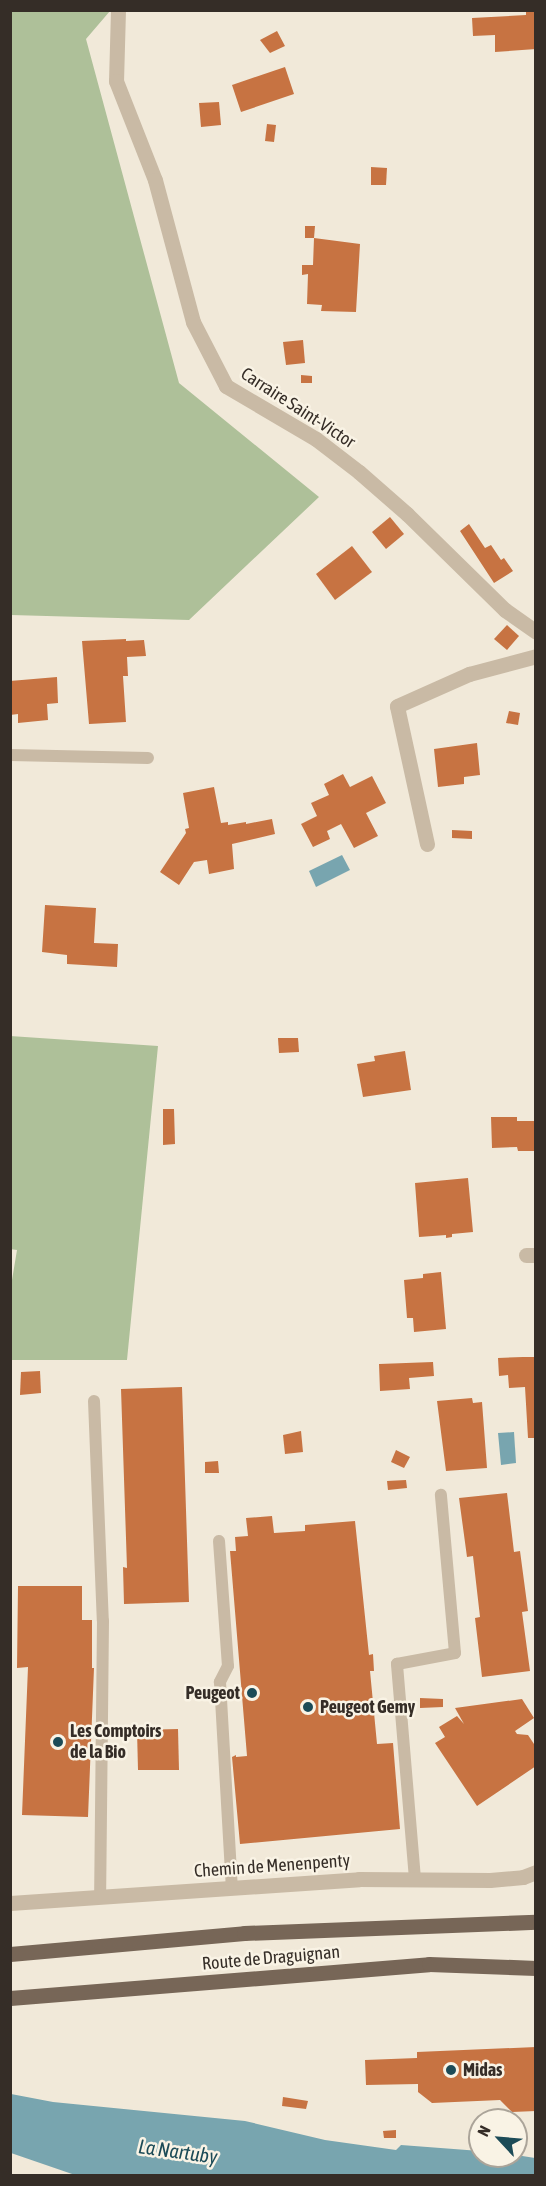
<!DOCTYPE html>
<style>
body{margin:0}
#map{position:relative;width:546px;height:2186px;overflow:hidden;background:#f1e9d9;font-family:"Asap Condensed",sans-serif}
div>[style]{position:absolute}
.green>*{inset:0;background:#aec099}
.water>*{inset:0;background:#78a5af}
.building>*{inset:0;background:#c77342}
.lane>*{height:12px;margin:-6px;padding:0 6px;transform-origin:6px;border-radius:6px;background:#c9baa5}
.street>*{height:15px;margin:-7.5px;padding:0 7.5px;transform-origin:7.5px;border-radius:7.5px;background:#c9baa5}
.primary>*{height:15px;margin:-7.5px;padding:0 7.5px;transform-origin:7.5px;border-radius:7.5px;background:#776657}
.dots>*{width:16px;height:16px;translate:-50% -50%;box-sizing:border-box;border:3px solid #f9f3e5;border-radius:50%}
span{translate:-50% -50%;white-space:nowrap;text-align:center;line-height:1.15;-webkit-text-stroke:5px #f9f3e5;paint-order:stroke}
.street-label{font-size:18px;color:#352d27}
.poi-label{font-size:18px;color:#352d27;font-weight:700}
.right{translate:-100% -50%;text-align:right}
.left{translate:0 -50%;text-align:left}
.water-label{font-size:20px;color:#1c4b57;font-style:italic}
.frame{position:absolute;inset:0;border:12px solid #352d27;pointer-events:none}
.north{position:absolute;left:468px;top:2108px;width:60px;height:60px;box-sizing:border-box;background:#f9f3e5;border:2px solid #aba499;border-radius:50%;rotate:296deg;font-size:16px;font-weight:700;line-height:24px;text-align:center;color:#352d27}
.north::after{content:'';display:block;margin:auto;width:21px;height:27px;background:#1c4b57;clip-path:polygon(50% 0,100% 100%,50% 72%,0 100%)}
</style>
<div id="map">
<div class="green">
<div style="clip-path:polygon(11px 10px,110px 11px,86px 39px,179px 383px,319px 497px,189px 620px,11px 615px)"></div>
<div style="clip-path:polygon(10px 1036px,158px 1046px,127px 1360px,11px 1360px,11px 1286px,17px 1250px,10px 1249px)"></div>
</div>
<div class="water">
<div style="clip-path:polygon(342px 855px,350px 870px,316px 887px,309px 871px)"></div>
<div style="clip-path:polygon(514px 1432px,516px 1463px,501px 1465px,498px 1433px)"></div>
<div style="clip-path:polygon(11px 2094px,53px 2102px,245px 2121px,325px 2140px,396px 2150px,401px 2145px,480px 2151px,480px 2156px,516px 2155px,535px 2158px,535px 2175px,75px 2175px,11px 2153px)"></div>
</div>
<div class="building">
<div style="clip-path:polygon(526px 10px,536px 10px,536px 49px,495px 52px,495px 35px,473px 36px,472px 18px,526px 15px)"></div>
<div style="clip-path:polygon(277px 31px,285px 46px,270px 53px,260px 40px)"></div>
<div style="clip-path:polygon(285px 67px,294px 94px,241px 112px,232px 85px)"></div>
<div style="clip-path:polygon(219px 102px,221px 125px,201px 127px,199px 103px)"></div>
<div style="clip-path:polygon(267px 124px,276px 125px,274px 142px,265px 141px)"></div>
<div style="clip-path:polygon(371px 167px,387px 168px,386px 185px,371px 185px)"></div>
<div style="clip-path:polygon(305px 226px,315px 226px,314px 238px,305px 238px)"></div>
<div style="clip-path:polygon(314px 238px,360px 244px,356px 312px,321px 311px,322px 305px,307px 304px,308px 274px,302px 275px,302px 265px,313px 265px)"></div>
<div style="clip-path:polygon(303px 340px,305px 363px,286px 365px,283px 342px)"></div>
<div style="clip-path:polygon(301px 375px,312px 376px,312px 383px,301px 383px)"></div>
<div style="clip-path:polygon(390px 517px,404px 534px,386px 549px,372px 532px)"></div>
<div style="clip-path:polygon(469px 524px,485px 548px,491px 545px,501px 560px,504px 558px,513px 571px,494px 583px,460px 531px)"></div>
<div style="clip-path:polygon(352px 546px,372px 572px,335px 600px,316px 574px)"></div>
<div style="clip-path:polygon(507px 625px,519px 636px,507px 650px,494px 639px)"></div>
<div style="clip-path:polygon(126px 639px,126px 641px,144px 640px,146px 656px,127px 657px,128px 676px,123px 676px,126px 722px,89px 724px,82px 641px)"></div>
<div style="clip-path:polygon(57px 677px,58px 703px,47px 704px,48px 720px,18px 723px,18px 714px,10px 715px,10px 681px)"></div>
<div style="clip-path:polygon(509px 711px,520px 713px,518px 725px,506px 723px)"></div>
<div style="clip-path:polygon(477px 743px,480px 775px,464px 777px,464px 784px,438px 787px,434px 749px)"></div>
<div style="clip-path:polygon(343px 774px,350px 787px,372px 776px,386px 803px,366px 813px,378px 836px,354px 848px,341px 824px,327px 831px,330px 839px,313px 847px,301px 824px,317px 816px,311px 803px,329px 795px,324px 784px)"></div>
<div style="clip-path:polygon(214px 787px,221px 823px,228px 822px,228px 825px,246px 822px,246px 824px,272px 819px,275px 834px,232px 844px,234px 869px,209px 874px,207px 860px,194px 862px,179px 885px,160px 872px,186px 833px,185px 829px,189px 828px,183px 793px)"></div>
<div style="clip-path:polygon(452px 830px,472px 831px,472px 839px,452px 838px)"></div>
<div style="clip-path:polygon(45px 905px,96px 908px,94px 943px,118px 944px,117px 967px,67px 964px,67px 955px,42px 952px)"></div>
<div style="clip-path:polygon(278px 1038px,298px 1038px,299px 1052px,279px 1053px)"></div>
<div style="clip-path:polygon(405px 1051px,411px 1090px,363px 1097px,357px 1064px,375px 1061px,374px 1056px)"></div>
<div style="clip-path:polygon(163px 1109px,174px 1109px,175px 1144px,163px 1145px)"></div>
<div style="clip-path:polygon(491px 1117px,517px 1117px,517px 1121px,536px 1121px,536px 1151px,518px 1151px,517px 1147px,492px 1148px)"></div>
<div style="clip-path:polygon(468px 1178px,473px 1232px,452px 1234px,452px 1237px,446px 1238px,446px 1235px,419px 1237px,415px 1183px)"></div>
<div style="clip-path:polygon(441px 1272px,446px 1329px,414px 1332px,413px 1318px,407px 1318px,404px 1280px,423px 1278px,423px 1274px)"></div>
<div style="clip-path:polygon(523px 1357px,536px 1357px,536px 1438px,528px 1438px,525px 1387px,509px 1388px,508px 1375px,499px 1376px,498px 1358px)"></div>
<div style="clip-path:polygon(433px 1362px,434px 1376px,409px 1378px,410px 1389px,380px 1391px,379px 1364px)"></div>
<div style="clip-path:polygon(40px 1371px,41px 1393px,20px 1395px,21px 1372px)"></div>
<div style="clip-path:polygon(182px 1387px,189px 1602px,124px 1604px,123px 1567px,127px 1568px,121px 1389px)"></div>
<div style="clip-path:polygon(472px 1398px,473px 1403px,482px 1402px,487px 1468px,446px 1471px,437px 1401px)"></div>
<div style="clip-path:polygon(301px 1431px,303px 1452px,285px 1454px,283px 1435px)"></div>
<div style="clip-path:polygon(396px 1450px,410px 1457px,404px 1468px,391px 1462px)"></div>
<div style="clip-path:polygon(218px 1461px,219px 1473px,205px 1473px,205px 1462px)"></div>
<div style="clip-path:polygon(406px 1480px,407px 1488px,388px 1490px,387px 1481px)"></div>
<div style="clip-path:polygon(507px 1493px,514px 1552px,520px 1551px,528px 1611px,522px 1612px,530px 1671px,482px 1677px,475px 1618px,480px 1617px,473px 1556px,467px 1557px,459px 1498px)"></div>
<div style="clip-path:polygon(272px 1516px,274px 1533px,305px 1531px,305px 1525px,355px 1521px,369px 1655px,373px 1654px,374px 1671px,370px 1671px,377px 1744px,393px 1743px,400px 1829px,240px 1844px,232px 1757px,236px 1755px,236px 1757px,247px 1756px,230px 1551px,236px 1551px,235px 1537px,248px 1536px,246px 1518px)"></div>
<div style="clip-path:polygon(18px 1586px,82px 1586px,82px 1620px,92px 1620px,92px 1668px,94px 1668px,88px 1817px,22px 1815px,28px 1667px,17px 1668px)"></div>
<div style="clip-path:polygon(420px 1698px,443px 1699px,443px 1707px,420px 1708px)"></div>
<div style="clip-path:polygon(522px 1699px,534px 1718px,515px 1731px,517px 1734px,528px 1735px,536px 1747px,536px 1766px,477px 1806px,435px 1743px,445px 1737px,439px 1727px,457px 1716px,464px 1724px,455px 1708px)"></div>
<div style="clip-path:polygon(178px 1729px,179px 1770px,138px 1770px,137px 1730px)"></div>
<div style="clip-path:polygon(536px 2047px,536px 2111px,512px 2112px,500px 2100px,432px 2103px,418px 2092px,418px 2084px,366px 2085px,365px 2060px,417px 2058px,417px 2052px)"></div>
<div style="clip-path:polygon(283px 2097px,308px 2101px,306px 2109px,282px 2106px)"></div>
<div style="clip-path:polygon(396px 2130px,396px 2138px,384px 2138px,383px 2131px)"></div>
</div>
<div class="lane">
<div style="left:10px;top:755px;width:138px;rotate:1.2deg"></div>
<div style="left:94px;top:1401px;width:220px;rotate:87.7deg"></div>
<div style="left:103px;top:1621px;width:274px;rotate:90.6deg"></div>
<div style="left:219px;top:1541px;width:125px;rotate:85.9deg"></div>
<div style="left:228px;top:1666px;width:18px;rotate:117deg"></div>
<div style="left:220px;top:1682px;width:206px;rotate:86.7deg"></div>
<div style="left:415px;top:1879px;width:216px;rotate:-94.8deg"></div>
<div style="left:397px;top:1664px;width:59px;rotate:-10.7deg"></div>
<div style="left:455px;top:1653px;width:159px;rotate:-95.1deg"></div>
</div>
<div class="street">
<div style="left:118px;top:10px;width:71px;rotate:91.6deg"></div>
<div style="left:116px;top:81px;width:106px;rotate:68.5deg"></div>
<div style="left:155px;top:180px;width:147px;rotate:75deg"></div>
<div style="left:193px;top:322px;width:72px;rotate:62.7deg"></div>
<div style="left:226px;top:386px;width:104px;rotate:30.5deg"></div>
<div style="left:316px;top:439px;width:54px;rotate:37.5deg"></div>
<div style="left:359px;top:472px;width:64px;rotate:41.2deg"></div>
<div style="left:407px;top:514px;width:137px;rotate:44.4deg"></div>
<div style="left:505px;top:610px;width:38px;rotate:35deg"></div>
<div style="left:427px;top:844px;width:141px;rotate:-102.3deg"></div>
<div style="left:397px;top:706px;width:79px;rotate:-24deg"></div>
<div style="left:469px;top:674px;width:69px;rotate:-15deg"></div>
<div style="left:526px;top:1255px;width:10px"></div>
<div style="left:10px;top:1903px;width:350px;rotate:-3.9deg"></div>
<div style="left:359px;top:1879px;width:131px;rotate:0.4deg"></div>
<div style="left:490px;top:1880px;width:33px;rotate:-5deg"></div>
<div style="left:523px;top:1877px;width:14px;rotate:-21deg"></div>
</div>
<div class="primary">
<div style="left:10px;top:1954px;width:235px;rotate:-5.1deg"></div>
<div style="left:244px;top:1933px;width:292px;rotate:-2.2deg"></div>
<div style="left:10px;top:1998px;width:420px;rotate:-4.6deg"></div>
<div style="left:429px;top:1964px;width:107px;rotate:2.1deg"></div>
</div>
<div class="dots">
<div style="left:252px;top:1693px;background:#1c4b57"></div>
<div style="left:308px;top:1707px;background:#1c4b57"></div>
<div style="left:58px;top:1742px;background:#1c4b57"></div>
<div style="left:451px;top:2070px;background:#1c4b57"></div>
</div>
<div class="street-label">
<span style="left:298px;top:408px;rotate:33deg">Carraire Saint-Victor</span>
<span style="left:272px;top:1866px;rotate:-4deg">Chemin de Menenpenty</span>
<span style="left:271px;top:1958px;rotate:-5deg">Route de Draguignan</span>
</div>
<div class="poi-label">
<span class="right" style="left:240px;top:1693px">Peugeot</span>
<span class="left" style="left:320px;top:1707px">Peugeot Gemy</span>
<span class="left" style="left:70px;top:1742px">Les Comptoirs<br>de la Bio</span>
<span class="left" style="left:463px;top:2070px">Midas</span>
</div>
<div class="water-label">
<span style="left:178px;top:2151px;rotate:8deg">La Nartuby</span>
</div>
<div class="frame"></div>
<div class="north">N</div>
</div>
